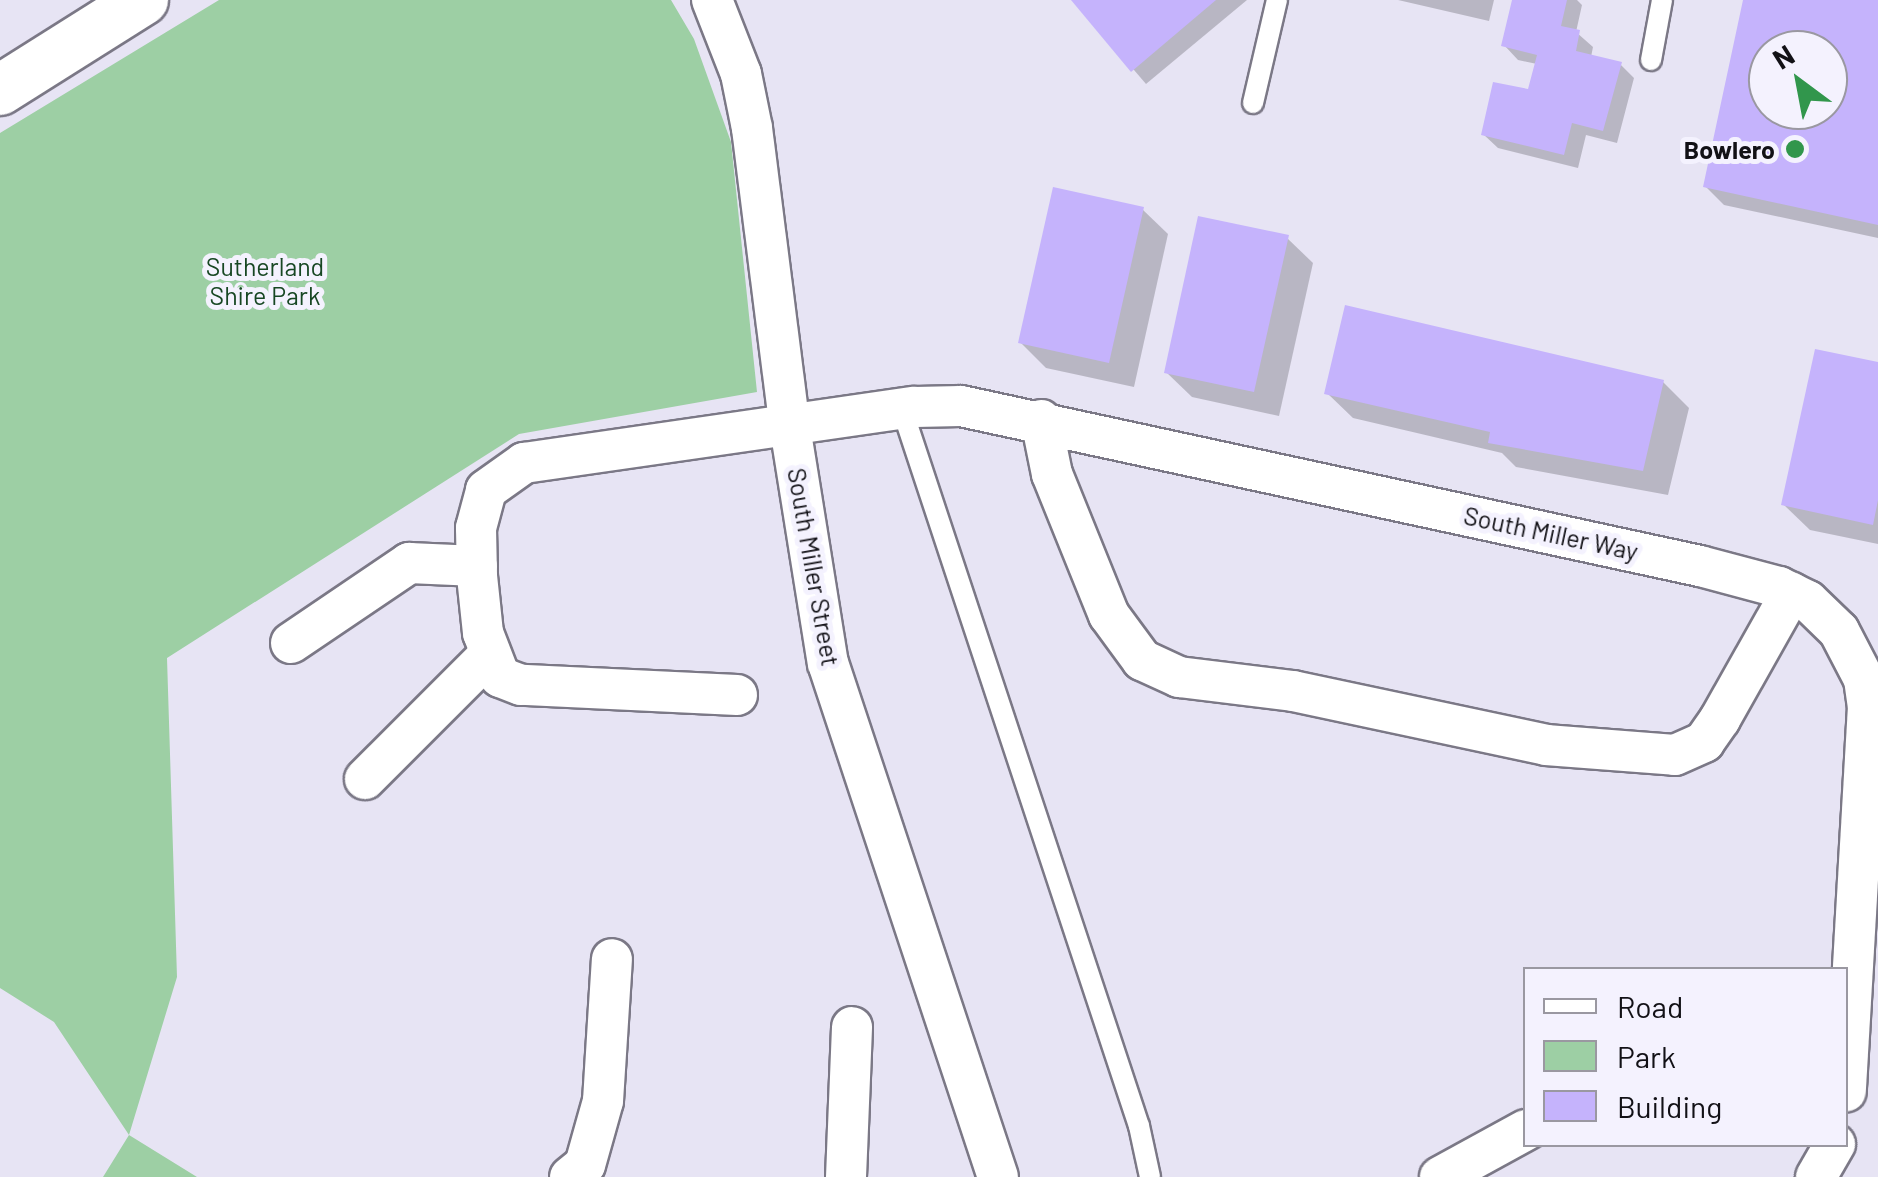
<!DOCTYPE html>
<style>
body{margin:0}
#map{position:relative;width:1878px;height:1177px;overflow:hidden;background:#e7e4f4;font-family:Barlow,sans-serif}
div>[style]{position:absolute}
.green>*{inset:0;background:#9dcfa4}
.shadow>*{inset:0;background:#0003}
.building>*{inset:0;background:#c5b3fc}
.roads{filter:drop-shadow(2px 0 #7b7886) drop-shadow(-2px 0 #7b7886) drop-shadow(0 2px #7b7886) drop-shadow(0 -2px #7b7886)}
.service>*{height:20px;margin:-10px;padding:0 10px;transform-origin:10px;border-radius:10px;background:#fff}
.minor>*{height:40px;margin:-20px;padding:0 20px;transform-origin:20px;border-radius:20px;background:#fff}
.tertiary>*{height:50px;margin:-25px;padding:0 25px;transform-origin:25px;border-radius:25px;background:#fff}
.dots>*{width:28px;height:28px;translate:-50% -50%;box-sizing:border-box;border:5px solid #f4f2fe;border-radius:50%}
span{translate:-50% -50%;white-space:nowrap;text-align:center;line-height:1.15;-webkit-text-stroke:10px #f4f2fe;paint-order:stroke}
.poi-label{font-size:25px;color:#121116;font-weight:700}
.right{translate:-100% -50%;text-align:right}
.park-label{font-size:25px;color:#174723}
.street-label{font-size:25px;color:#121116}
.legend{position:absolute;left:1523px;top:967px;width:325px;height:180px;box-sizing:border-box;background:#f4f2fe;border:2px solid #9a98a1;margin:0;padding:12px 18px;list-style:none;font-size:30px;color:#121116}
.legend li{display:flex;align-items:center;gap:20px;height:50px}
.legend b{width:50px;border:2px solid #9a98a1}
.north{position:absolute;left:1748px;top:30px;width:100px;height:100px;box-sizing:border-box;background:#f4f2fe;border:2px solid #9a98a1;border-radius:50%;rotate:328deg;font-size:28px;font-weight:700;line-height:40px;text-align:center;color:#121116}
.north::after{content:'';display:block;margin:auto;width:35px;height:45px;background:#31964c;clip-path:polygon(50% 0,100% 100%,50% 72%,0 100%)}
</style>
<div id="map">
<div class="green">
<div style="clip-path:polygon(219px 0,671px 0,694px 39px,731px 142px,757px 392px,519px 434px,167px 658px,177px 977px,129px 1135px,197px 1177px,103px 1177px,129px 1135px,54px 1022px,0 988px,0 133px)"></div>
</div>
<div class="shadow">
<div style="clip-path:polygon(1074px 0,1247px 0,1146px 84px)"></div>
<div style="clip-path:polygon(1398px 0,1494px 0,1489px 21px)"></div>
<div style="clip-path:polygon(1515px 0,1577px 0,1582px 5px,1576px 32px,1593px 47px,1591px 57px,1620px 64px,1634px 78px,1617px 143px,1586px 135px,1578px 168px,1498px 148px,1483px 134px,1530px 92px,1537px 64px,1518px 60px,1504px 45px)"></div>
<div style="clip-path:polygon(evenodd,1746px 0,1878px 0,1878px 238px,1724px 205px,1705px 186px,1746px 0,1768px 50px,1828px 50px,1828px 110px,1768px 110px,1768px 50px)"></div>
<div style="clip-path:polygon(1142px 209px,1168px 234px,1134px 387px,1046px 368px,1021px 343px)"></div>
<div style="clip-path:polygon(1287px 238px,1313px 263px,1279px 416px,1192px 397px,1166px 372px)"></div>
<div style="clip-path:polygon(1878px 365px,1878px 544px,1810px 530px,1784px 505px)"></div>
<div style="clip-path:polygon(1663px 382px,1689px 408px,1668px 495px,1516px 467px,1502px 453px,1353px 418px,1327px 393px)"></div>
</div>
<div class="building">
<div style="clip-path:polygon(1071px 0,1216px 0,1131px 72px)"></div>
<div style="clip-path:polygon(1512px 0,1567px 0,1561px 26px,1580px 30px,1576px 51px,1622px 62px,1603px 131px,1572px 123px,1564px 155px,1481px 135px,1493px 82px,1528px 89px,1537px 55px,1501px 46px)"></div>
<div style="clip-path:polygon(evenodd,1743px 0,1878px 0,1878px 225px,1703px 187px,1743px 0,1768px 50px,1828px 50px,1828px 110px,1768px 110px,1768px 50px)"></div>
<div style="clip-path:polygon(1053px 187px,1144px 207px,1109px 363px,1018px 343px)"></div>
<div style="clip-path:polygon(1198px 216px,1289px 235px,1254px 392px,1164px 373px)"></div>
<div style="clip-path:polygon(1345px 305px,1664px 380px,1643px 471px,1488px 443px,1490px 432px,1324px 394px)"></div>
<div style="clip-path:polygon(1815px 349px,1878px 362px,1878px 500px,1873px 525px,1781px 505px)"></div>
</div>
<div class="roads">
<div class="service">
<div style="left:1651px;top:60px;width:61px;rotate:-79.6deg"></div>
<div style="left:1253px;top:103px;width:106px;rotate:-76.9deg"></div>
<div style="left:902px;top:409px;width:755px;rotate:71.71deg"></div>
<div style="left:1139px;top:1126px;width:52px;rotate:77.8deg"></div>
</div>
<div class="minor">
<div style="left:712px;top:0;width:79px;rotate:68.6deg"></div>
<div style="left:741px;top:74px;width:55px;rotate:78.5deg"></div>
<div style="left:752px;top:128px;width:301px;rotate:82.8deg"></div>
<div style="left:790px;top:427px;width:239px;rotate:80.9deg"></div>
<div style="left:828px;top:663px;width:541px;rotate:71.7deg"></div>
<div style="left:1041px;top:420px;width:55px;rotate:78.5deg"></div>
<div style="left:1052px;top:474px;width:152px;rotate:68deg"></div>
<div style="left:1109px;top:615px;width:56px;rotate:53.7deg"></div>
<div style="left:1142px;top:660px;width:41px;rotate:24.7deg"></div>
<div style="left:1179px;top:677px;width:115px;rotate:7deg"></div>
<div style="left:1293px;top:691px;width:259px;rotate:12deg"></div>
<div style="left:1546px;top:745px;width:129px;rotate:4.4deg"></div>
<div style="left:1675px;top:755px;width:32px;rotate:-24deg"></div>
<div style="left:1704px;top:742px;width:28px;rotate:-55deg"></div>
<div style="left:1720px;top:719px;width:145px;rotate:-60.6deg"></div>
<div style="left:291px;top:643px;width:143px;rotate:-34.1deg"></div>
<div style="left:409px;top:563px;width:68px;rotate:2.5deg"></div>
<div style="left:737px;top:695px;width:216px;rotate:-177.3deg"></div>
<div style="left:521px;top:685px;width:22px;rotate:-159deg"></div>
<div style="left:500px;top:677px;width:47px;rotate:-111.1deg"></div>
<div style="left:483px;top:633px;width:57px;rotate:-96deg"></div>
<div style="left:477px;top:576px;width:48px;rotate:-91.2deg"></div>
<div style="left:476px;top:528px;width:39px;rotate:-75deg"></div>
<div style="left:486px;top:490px;width:47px;rotate:-35.4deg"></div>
<div style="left:524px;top:463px;width:395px;rotate:-8.2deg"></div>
<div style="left:915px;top:407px;width:46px;rotate:-1.2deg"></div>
<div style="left:961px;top:406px;width:756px;rotate:12.22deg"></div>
<div style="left:1700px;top:566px;width:82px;rotate:14.9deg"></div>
<div style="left:1779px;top:587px;width:32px;rotate:26deg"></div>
<div style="left:1808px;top:601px;width:43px;rotate:44.1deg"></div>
<div style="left:1839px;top:631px;width:54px;rotate:62.5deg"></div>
<div style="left:1864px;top:679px;width:27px;rotate:82deg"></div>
<div style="left:1868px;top:706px;width:386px;rotate:93.3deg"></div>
<div style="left:365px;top:779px;width:175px;rotate:-45deg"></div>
<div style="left:570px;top:1177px;width:19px;rotate:-39deg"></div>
<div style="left:585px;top:1165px;width:66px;rotate:-74.3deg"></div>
<div style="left:603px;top:1101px;width:142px;rotate:-86.4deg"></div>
<div style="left:846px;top:1177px;width:150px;rotate:-87.7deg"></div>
<div style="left:1440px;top:1177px;width:98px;rotate:-28.7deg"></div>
<div style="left:1816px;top:1177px;width:38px;rotate:-60deg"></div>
</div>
<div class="tertiary">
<div style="left:0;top:90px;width:169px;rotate:-32.2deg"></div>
</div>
</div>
<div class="dots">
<div style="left:1795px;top:149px;background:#31964c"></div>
</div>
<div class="poi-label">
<span class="right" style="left:1775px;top:149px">Bowlero</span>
</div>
<div class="park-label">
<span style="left:265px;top:281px">Sutherland<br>Shire Park</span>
</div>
<div class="street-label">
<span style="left:1551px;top:533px;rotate:12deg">South Miller Way</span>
<span style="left:814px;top:567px;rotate:80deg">South Miller Street</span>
</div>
<ul class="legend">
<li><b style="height:12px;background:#fff"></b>Road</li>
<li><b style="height:28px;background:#9dcfa4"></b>Park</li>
<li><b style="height:28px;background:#c5b3fc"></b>Building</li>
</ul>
<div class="north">N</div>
</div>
